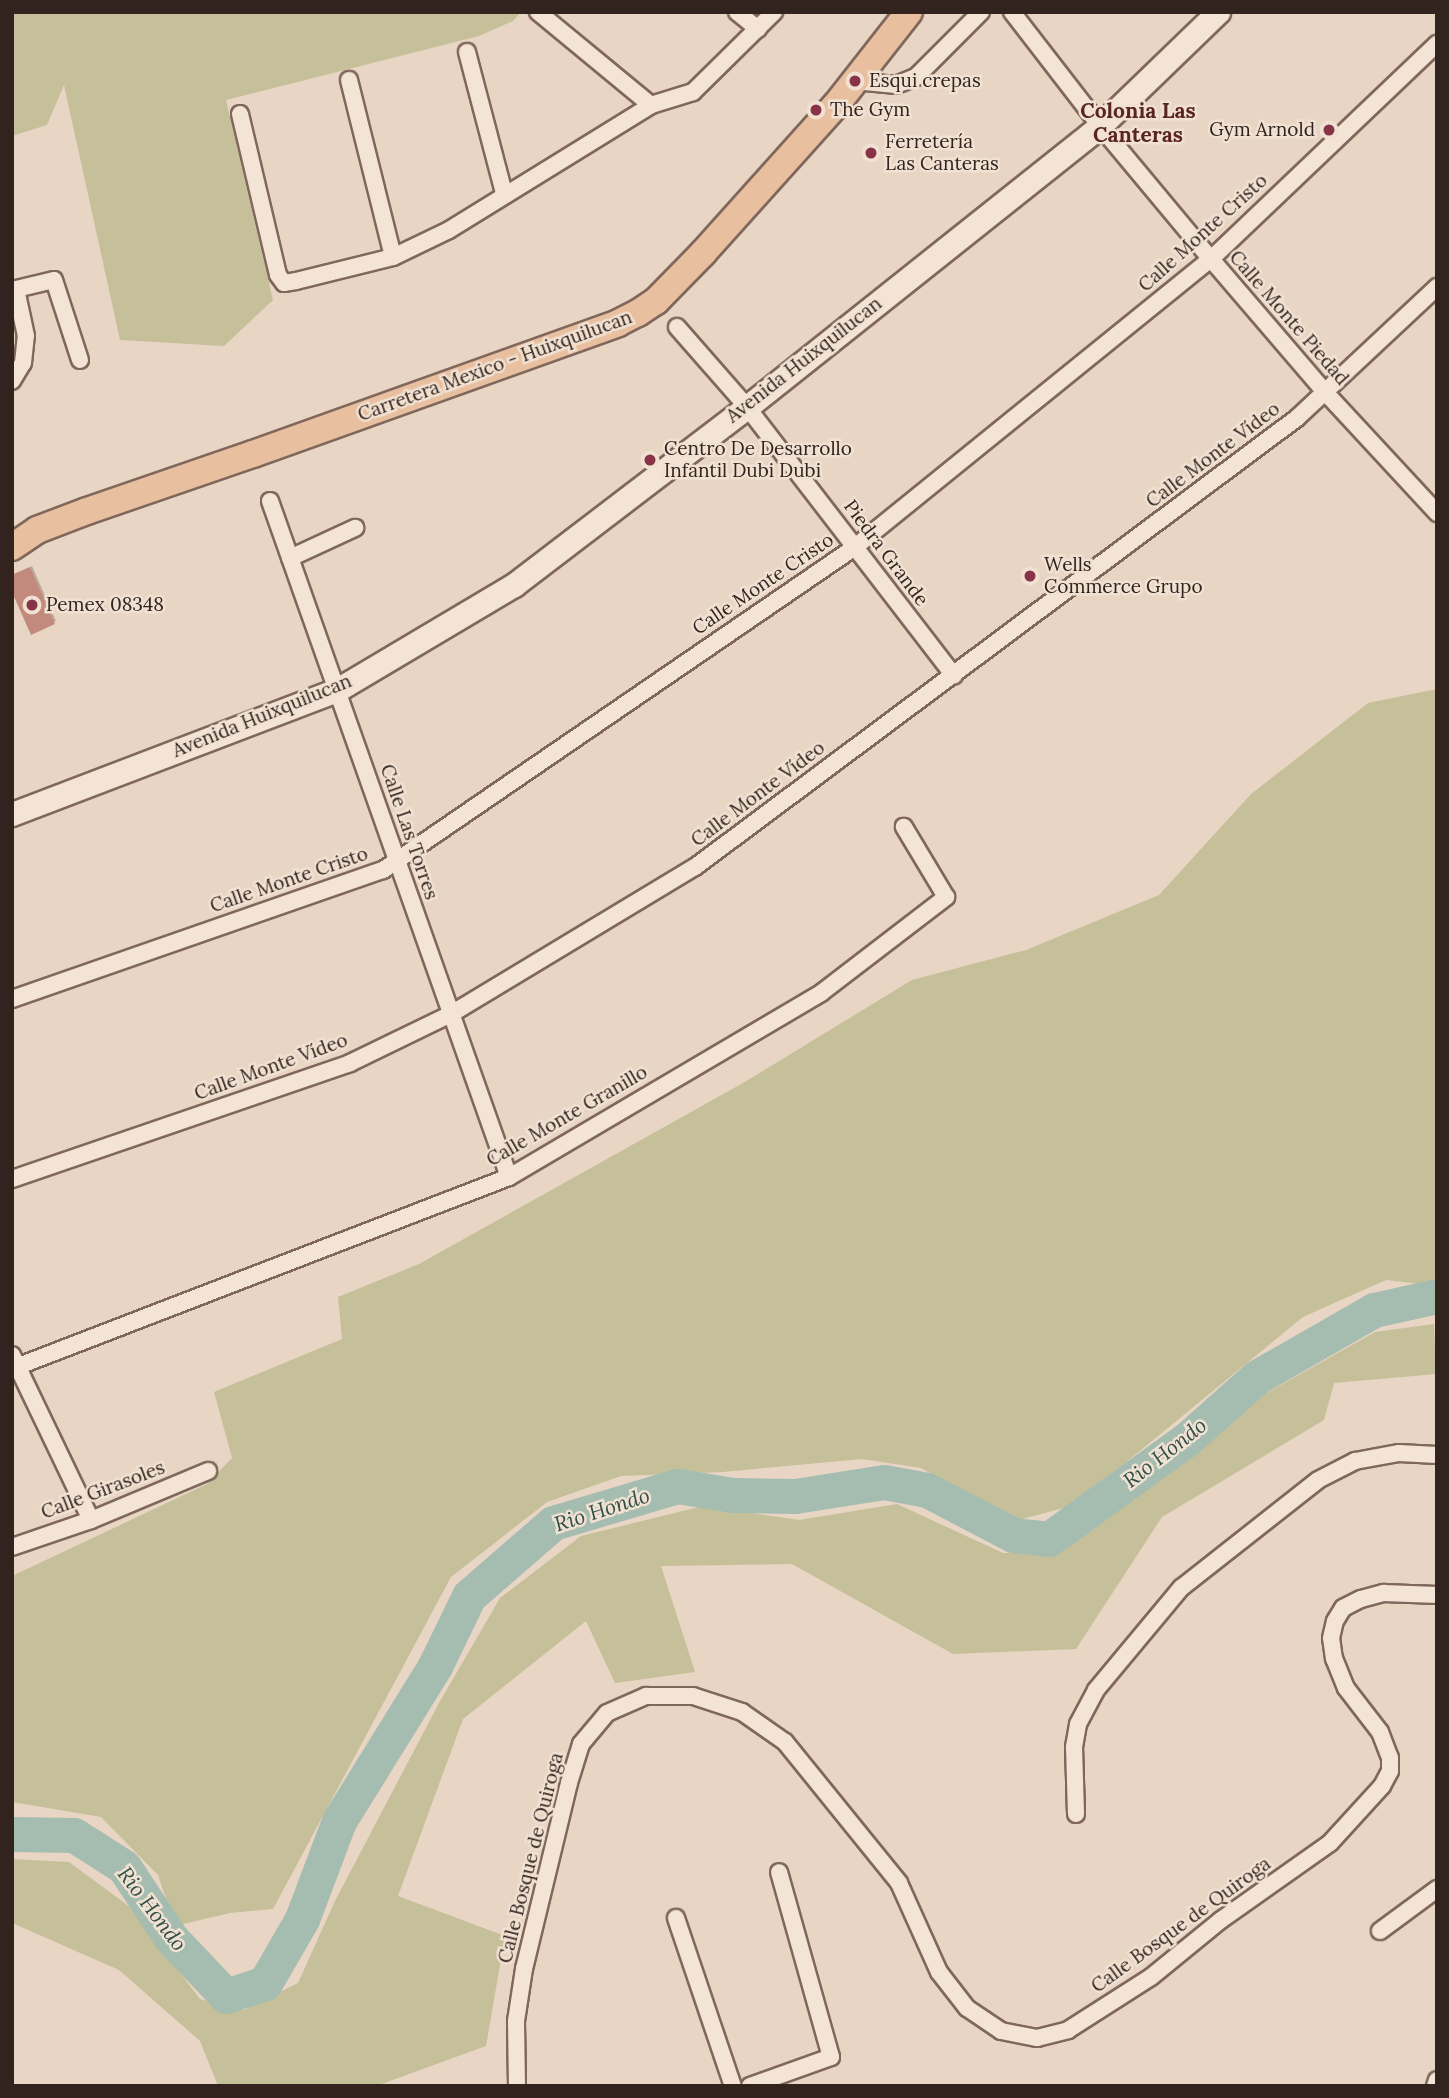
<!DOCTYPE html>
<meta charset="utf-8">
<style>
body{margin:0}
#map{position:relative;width:1449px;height:2098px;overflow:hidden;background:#e8d5c3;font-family:Lora,serif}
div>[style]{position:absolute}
.green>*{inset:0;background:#c5c099}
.shadow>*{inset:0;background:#0003}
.river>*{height:35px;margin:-17.5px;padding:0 17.5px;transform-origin:17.5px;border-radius:17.5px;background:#a5bcb0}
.building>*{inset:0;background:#c28a7d}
.roads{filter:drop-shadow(2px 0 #80675c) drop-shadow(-2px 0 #80675c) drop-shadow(0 2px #80675c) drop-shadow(0 -2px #80675c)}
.street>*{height:16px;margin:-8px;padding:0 8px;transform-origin:8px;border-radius:8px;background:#f4e4d5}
.secondary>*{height:23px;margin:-11.5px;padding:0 11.5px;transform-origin:11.5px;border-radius:11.5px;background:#f4e4d5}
.primary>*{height:26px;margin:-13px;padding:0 13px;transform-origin:13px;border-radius:13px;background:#e8c09f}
.dots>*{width:19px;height:19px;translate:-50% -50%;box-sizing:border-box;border:4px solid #f1e1d2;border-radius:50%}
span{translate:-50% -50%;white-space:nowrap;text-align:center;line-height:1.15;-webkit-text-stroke:5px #f1e1d2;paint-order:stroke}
.poi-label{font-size:19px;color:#32231e}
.left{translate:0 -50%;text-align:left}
.right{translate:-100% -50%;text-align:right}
.street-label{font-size:19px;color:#32231e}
.neighbourhood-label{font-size:21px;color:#5a2324;font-weight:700}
.water-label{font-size:21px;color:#2f5046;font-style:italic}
.frame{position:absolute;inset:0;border:14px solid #32231e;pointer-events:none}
</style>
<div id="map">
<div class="green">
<div style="clip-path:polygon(12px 12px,521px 12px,513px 21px,479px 36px,226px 100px,273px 300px,224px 346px,120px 340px,64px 85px,47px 125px,12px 136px)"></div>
<div style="clip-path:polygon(1437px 689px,1437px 1286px,1386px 1280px,1303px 1317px,1074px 1505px,1015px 1521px,921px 1468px,862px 1459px,723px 1472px,621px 1476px,547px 1502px,451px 1577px,273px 1909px,230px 1913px,175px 1926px,158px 1875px,101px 1817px,12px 1802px,12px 1576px,207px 1484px,232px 1458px,214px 1392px,342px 1339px,338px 1297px,419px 1264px,743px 1083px,912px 980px,1026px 950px,1159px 895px,1251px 794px,1368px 703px)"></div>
<div style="clip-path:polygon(1434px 1324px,1436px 1374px,1334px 1383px,1324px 1420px,1162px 1517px,1076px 1649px,953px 1654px,792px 1564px,661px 1566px,695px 1672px,615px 1683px,586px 1621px,463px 1719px,398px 1896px,505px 1936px,486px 2046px,376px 2086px,218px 2086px,200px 2041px,119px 1970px,12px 1923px,12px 1859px,69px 1862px,130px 1907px,200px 1999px,244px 2010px,298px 1983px,335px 1901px,439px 1703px,500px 1598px,581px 1536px,703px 1506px,799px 1520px,897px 1504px,1003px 1553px,1061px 1553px,1261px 1396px,1375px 1332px)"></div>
</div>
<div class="shadow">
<div style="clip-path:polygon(32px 566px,56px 621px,32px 632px,12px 575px)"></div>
</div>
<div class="river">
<div style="left:12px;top:1834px;width:62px;rotate:0.9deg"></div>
<div style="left:74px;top:1835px;width:59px;rotate:32.6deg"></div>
<div style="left:124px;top:1867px;width:85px;rotate:56.5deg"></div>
<div style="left:171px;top:1938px;width:80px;rotate:46.5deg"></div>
<div style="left:226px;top:1996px;width:41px;rotate:-18.4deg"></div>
<div style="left:265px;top:1983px;width:74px;rotate:-60deg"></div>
<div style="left:302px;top:1919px;width:105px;rotate:-69.3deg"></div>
<div style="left:339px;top:1821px;width:182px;rotate:-58.2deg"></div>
<div style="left:435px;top:1666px;width:78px;rotate:-64.1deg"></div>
<div style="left:469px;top:1596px;width:111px;rotate:-41deg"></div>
<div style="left:553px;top:1523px;width:129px;rotate:-16.6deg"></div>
<div style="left:677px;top:1486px;width:57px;rotate:9.1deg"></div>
<div style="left:733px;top:1495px;width:62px;rotate:0.9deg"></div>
<div style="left:795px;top:1496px;width:90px;rotate:-8.9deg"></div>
<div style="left:884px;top:1482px;width:44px;rotate:10.5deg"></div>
<div style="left:927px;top:1490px;width:97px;rotate:27.6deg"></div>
<div style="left:1013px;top:1535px;width:36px;rotate:6deg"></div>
<div style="left:1049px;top:1539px;width:169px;rotate:-35.9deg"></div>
<div style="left:1186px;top:1440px;width:95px;rotate:-41.6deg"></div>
<div style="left:1257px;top:1377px;width:135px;rotate:-29.8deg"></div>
<div style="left:1374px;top:1310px;width:65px;rotate:-12.5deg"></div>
</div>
<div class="building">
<div style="clip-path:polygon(30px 567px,55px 624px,31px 635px,12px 592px,12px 575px)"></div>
</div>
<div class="roads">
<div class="street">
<div style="left:538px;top:12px;width:146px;rotate:39.5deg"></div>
<div style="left:737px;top:12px;width:27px;rotate:39deg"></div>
<div style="left:1012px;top:12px;width:144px;rotate:52.3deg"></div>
<div style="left:1100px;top:126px;width:173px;rotate:50.2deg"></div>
<div style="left:1211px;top:259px;width:175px;rotate:49.4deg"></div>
<div style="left:1325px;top:392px;width:165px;rotate:47.2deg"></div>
<div style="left:467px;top:52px;width:146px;rotate:75.3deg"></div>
<div style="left:349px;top:80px;width:182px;rotate:76deg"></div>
<div style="left:855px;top:81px;width:41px;rotate:5.6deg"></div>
<div style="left:896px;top:85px;width:22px;rotate:-22deg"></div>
<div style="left:916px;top:77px;width:92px;rotate:-45deg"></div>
<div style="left:240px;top:114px;width:165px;rotate:76.7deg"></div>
<div style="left:278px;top:275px;width:10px;rotate:53deg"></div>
<div style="left:284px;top:283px;width:12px;rotate:-9deg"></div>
<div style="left:296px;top:281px;width:100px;rotate:-13.9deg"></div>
<div style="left:393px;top:257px;width:62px;rotate:-25.7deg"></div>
<div style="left:449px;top:230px;width:238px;rotate:-31.7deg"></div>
<div style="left:651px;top:105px;width:44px;rotate:-17.2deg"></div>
<div style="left:693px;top:92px;width:114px;rotate:-44.6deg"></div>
<div style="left:12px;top:290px;width:43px;rotate:-13.4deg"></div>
<div style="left:54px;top:280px;width:84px;rotate:72deg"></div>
<div style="left:677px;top:327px;width:106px;rotate:48.8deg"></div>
<div style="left:747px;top:407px;width:339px;rotate:52.4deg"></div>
<div style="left:12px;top:381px;width:21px;rotate:-59deg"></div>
<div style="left:23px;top:363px;width:27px;rotate:-84deg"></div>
<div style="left:26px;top:336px;width:48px;rotate:-102deg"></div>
<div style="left:270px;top:501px;width:717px;rotate:70.53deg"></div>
<div style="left:290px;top:558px;width:72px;rotate:-24.8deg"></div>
<div style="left:12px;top:999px;width:393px;rotate:-19.2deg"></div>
<div style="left:383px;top:870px;width:572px;rotate:-34.38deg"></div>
<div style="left:855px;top:547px;width:458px;rotate:-39deg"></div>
<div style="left:1211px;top:259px;width:312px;rotate:-43.6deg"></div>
<div style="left:12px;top:1179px;width:357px;rotate:-18.9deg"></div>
<div style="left:350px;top:1063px;width:112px;rotate:-25.9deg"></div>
<div style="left:451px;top:1014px;width:285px;rotate:-31.1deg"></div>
<div style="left:695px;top:867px;width:751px;rotate:-36.72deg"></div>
<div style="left:1297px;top:418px;width:192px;rotate:-43.1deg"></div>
<div style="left:12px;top:1355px;width:183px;rotate:64.4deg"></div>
<div style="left:16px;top:1367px;width:528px;rotate:-21.08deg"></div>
<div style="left:509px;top:1177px;width:362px;rotate:-30.5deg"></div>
<div style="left:821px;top:993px;width:158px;rotate:-37.5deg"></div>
<div style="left:946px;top:897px;width:82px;rotate:-121deg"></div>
<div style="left:12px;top:1547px;width:83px;rotate:-18.9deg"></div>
<div style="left:91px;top:1520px;width:127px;rotate:-22.7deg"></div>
<div style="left:1076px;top:1814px;width:67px;rotate:-91.7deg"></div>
<div style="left:1074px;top:1747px;width:23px;rotate:-80deg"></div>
<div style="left:1078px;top:1724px;width:38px;rotate:-62deg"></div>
<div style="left:1096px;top:1690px;width:133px;rotate:-50.2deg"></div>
<div style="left:1181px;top:1588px;width:174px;rotate:-38.2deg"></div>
<div style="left:1318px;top:1480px;width:42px;rotate:-27.2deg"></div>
<div style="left:1355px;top:1461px;width:45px;rotate:-10.3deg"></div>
<div style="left:1399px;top:1453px;width:38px;rotate:3deg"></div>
<div style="left:676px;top:1918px;width:177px;rotate:71.3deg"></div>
<div style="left:1380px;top:1931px;width:71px;rotate:-36.4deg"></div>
<div style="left:517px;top:2086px;width:65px;rotate:-90.9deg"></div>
<div style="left:516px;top:2021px;width:53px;rotate:-81.3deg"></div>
<div style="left:524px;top:1969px;width:191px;rotate:-76.4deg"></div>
<div style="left:569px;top:1783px;width:41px;rotate:-72.9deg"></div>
<div style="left:581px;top:1744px;width:40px;rotate:-50deg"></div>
<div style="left:607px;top:1713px;width:43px;rotate:-23.6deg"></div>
<div style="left:646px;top:1696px;width:47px"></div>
<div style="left:693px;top:1696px;width:52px;rotate:18.1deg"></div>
<div style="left:742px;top:1712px;width:52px;rotate:34.9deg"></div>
<div style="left:785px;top:1742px;width:181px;rotate:51deg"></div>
<div style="left:899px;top:1883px;width:98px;rotate:65.8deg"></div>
<div style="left:939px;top:1972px;width:46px;rotate:52.1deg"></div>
<div style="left:967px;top:2008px;width:41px;rotate:34.1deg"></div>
<div style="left:1001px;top:2031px;width:37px;rotate:11deg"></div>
<div style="left:1037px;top:2038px;width:32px;rotate:-14deg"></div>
<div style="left:1068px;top:2030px;width:98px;rotate:-32.6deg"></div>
<div style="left:1151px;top:1977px;width:90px;rotate:-39.2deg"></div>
<div style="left:1221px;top:1920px;width:133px;rotate:-35.2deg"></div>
<div style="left:1330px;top:1843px;width:77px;rotate:-47.6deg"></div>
<div style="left:1382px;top:1786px;width:17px;rotate:-62deg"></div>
<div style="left:1390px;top:1771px;width:13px;rotate:-90deg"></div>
<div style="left:1390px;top:1758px;width:28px;rotate:-111deg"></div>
<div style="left:1380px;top:1732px;width:56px;rotate:-127.7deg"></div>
<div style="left:1346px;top:1688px;width:31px;rotate:-112deg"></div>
<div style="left:1334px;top:1659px;width:21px;rotate:-98deg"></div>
<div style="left:1331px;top:1638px;width:17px;rotate:-77deg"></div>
<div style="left:1335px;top:1621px;width:15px;rotate:-58deg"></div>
<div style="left:1343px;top:1608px;width:20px;rotate:-27deg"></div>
<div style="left:1361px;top:1599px;width:24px;rotate:-15deg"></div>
<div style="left:1384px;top:1593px;width:53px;rotate:2.2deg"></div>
<div style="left:750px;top:2086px;width:86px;rotate:-19.7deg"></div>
<div style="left:831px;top:2057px;width:192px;rotate:-105.7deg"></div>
<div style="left:1435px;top:2086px;width:6px;rotate:-72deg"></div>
</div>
<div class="secondary">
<div style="left:12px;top:814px;width:348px;rotate:-20.9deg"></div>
<div style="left:337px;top:690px;width:206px;rotate:-30.7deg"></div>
<div style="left:514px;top:585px;width:293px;rotate:-37.4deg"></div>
<div style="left:747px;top:407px;width:451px;rotate:-38.5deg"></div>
<div style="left:1100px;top:126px;width:164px;rotate:-44deg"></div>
</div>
<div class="primary">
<div style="left:12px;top:547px;width:30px;rotate:-34deg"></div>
<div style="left:37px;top:530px;width:53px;rotate:-20.8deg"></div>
<div style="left:87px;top:511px;width:176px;rotate:-19deg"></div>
<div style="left:253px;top:454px;width:388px;rotate:-19.7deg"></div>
<div style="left:618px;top:323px;width:22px;rotate:-27deg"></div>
<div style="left:638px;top:313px;width:22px;rotate:-34deg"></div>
<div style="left:656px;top:301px;width:67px;rotate:-45.6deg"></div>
<div style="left:703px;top:253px;width:199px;rotate:-48.1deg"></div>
<div style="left:836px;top:105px;width:118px;rotate:-51.9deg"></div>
</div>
</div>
<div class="dots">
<div style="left:855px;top:81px;background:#883347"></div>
<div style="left:816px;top:110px;background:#883347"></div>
<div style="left:1329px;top:130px;background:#883347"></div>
<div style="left:871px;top:153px;background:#883347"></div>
<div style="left:650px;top:460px;background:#883347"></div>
<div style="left:1030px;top:576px;background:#883347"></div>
<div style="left:32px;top:605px;background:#883347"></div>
</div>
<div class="poi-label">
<span class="left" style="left:869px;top:81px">Esqui crepas</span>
<span class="left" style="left:830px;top:110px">The Gym</span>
<span class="right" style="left:1315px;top:130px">Gym Arnold</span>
<span class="left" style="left:885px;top:153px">Ferretería<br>Las Canteras</span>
<span class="left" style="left:664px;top:460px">Centro De Desarrollo<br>Infantil Dubi Dubi</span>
<span class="left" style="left:1044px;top:576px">Wells<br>Commerce Grupo</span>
<span class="left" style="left:46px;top:605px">Pemex 08348</span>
</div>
<div class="street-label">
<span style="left:1203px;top:233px;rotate:-42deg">Calle Monte Cristo</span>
<span style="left:1289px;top:318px;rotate:49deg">Calle Monte Piedad</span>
<span style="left:804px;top:360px;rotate:-38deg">Avenida Huixquilucan</span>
<span style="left:495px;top:366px;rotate:-20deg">Carretera Mexico - Huixquilucan</span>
<span style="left:1213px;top:455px;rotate:-37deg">Calle Monte Vídeo</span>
<span style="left:886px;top:553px;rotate:53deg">Piedra Grande</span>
<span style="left:763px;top:584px;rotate:-34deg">Calle Monte Cristo</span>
<span style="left:262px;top:716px;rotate:-22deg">Avenida Huixquilucan</span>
<span style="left:758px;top:794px;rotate:-37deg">Calle Monte Vídeo</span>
<span style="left:409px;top:832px;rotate:71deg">Calle Las Torres</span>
<span style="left:289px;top:880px;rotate:-19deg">Calle Monte Cristo</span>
<span style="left:271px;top:1067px;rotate:-20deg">Calle Monte Vídeo</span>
<span style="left:567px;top:1116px;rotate:-30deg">Calle Monte Granillo</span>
<span style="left:103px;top:1490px;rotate:-21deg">Calle Girasoles</span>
<span style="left:531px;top:1858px;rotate:-76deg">Calle Bosque de Quiroga</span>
<span style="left:1181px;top:1925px;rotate:-36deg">Calle Bosque de Quiroga</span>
</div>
<div class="neighbourhood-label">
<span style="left:1138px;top:123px">Colonia Las<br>Canteras</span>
</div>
<div class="water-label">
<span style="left:1165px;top:1453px;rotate:-38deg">Rio Hondo</span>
<span style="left:602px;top:1510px;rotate:-18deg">Rio Hondo</span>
<span style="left:152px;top:1909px;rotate:53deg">Rio Hondo</span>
</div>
<div class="frame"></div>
</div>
